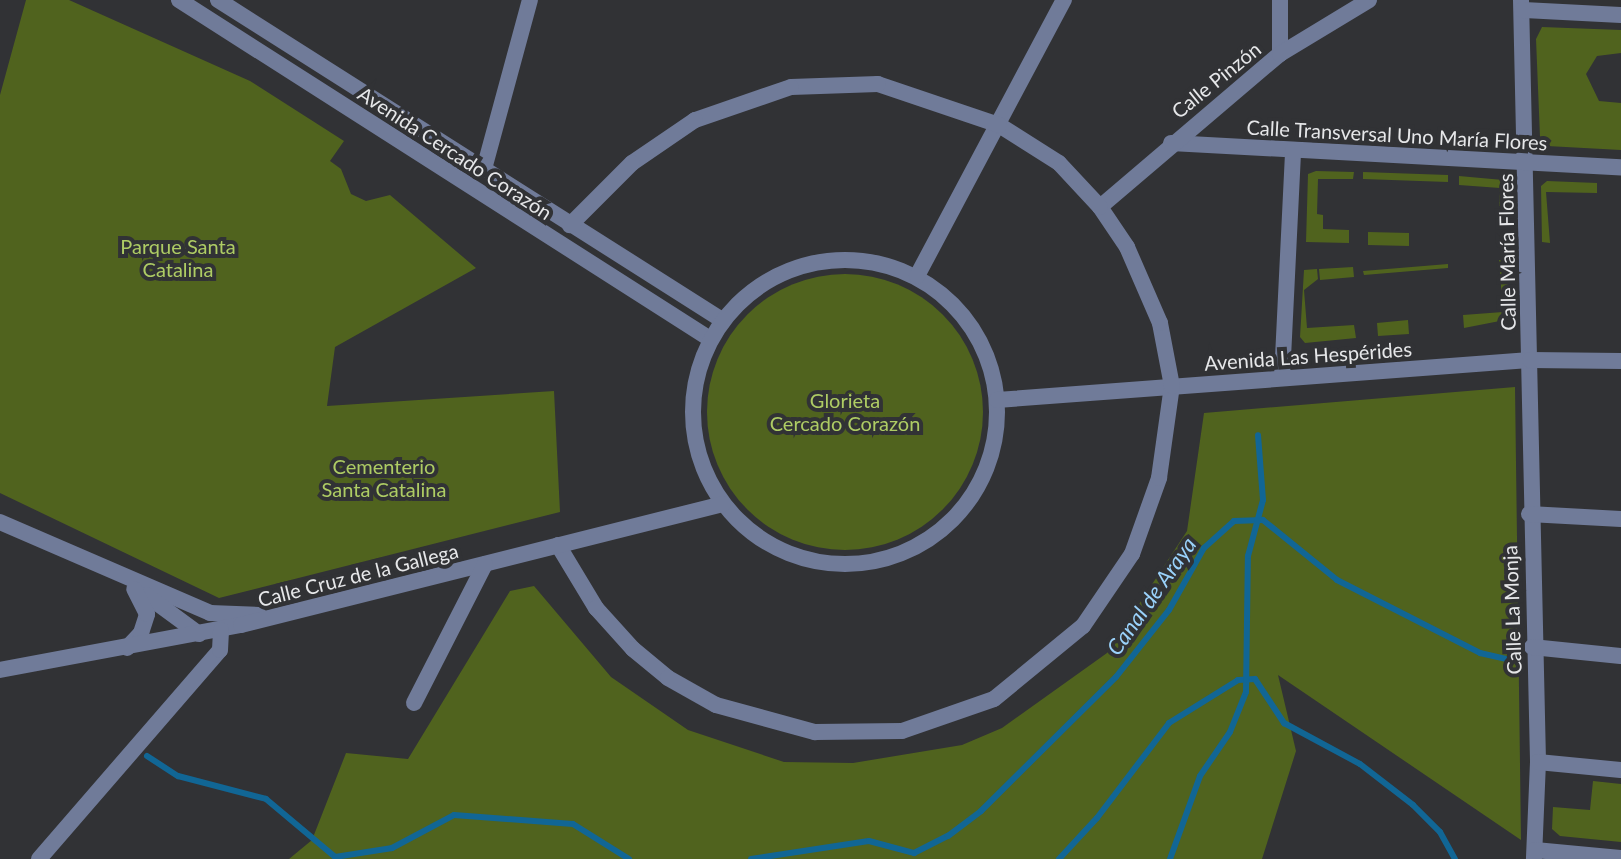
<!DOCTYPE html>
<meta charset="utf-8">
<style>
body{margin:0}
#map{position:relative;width:1621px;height:859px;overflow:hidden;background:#313235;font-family:Lato,sans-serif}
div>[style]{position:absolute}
.green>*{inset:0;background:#50631e}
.round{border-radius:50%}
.stream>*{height:6px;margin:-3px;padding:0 3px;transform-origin:3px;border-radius:3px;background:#116695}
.minor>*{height:16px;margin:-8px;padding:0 8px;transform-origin:8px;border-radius:8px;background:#707b99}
.minor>.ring{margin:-8px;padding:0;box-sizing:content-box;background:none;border:16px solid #707b99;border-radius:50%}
span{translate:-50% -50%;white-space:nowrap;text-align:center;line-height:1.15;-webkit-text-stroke:8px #313235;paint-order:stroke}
.street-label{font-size:20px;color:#e6e7e9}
.park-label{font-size:20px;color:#aecc64}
.water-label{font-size:22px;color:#9ad2fb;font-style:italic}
</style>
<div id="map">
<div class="green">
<div style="clip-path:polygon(26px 0,69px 0,250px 81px,344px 141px,330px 161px,341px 169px,351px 194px,366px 201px,390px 195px,476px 268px,335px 347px,327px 406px,554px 391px,560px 512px,219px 598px,0 493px,0 95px)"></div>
<div style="clip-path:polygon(1542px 27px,1621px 30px,1621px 53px,1597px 56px,1586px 74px,1599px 101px,1621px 103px,1621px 150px,1547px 146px,1540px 137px,1536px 39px)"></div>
<div style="clip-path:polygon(1316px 171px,1354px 172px,1353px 179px,1318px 179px,1317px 214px,1323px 215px,1323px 229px,1349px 230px,1349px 243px,1306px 242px,1308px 174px)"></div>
<div style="clip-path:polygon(1363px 172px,1448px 175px,1448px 182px,1363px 179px)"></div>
<div style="clip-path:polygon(1459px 176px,1503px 180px,1506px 207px,1499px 206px,1500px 188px,1459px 185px)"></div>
<div style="clip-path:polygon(1547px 181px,1597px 183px,1597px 193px,1546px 192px,1550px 243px,1542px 242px,1541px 186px)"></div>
<div style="clip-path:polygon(1368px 232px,1409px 233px,1409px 246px,1368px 245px)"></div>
<div style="clip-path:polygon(1499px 260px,1507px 260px,1510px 319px,1464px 328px,1463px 315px,1503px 312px)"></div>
<div style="clip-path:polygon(1448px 264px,1448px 268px,1364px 275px,1363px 271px)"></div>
<div style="clip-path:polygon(1353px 267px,1354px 277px,1320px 280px,1319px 269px)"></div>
<div style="clip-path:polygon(1317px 269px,1318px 279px,1304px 290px,1307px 328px,1354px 325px,1356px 338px,1305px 343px,1300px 337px,1304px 270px)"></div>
<div class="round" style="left:707px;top:274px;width:276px;height:276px"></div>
<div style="clip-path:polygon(1408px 320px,1409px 334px,1378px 336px,1377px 323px)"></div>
<div style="clip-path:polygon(1515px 387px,1521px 840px,1278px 675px,1296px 751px,1262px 859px,289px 859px,312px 840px,346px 753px,408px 759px,510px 591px,534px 586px,611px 677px,688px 730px,784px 762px,853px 763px,962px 745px,1002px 728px,1107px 653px,1187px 531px,1204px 413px)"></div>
<div style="clip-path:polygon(1593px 781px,1621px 784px,1621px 842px,1560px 836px,1552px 829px,1553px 807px,1590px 810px)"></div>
</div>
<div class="stream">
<div style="left:147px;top:756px;width:37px;rotate:33deg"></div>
<div style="left:178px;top:776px;width:91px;rotate:14.6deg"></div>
<div style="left:266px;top:799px;width:90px;rotate:40deg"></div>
<div style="left:335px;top:857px;width:58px;rotate:-9deg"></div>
<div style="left:392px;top:848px;width:70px;rotate:-28deg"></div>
<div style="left:454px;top:815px;width:119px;rotate:4.3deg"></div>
<div style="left:573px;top:824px;width:66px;rotate:32deg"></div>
<div style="left:751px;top:859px;width:119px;rotate:-8.7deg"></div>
<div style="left:869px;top:841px;width:47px;rotate:14.9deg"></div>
<div style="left:914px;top:853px;width:38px;rotate:-27deg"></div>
<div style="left:948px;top:836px;width:41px;rotate:-37.1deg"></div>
<div style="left:981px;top:811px;width:190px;rotate:-44.8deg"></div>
<div style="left:1116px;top:677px;width:85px;rotate:-51.7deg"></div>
<div style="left:1169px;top:610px;width:71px;rotate:-60.6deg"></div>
<div style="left:1204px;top:548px;width:40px;rotate:-42deg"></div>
<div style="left:1234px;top:521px;width:29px;rotate:-2deg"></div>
<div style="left:1263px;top:520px;width:95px;rotate:39deg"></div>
<div style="left:1337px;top:580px;width:161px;rotate:27deg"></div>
<div style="left:1480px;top:653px;width:32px;rotate:13deg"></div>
<div style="left:1059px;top:859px;width:56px;rotate:-47.2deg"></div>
<div style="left:1097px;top:818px;width:119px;rotate:-52.8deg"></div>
<div style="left:1169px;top:723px;width:81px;rotate:-31.9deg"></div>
<div style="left:1238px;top:680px;width:17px;rotate:-3deg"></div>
<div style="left:1255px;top:679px;width:53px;rotate:56.6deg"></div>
<div style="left:1284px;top:723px;width:86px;rotate:28.3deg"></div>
<div style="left:1360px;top:764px;width:67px;rotate:37.7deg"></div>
<div style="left:1413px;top:805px;width:38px;rotate:45deg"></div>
<div style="left:1440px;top:832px;width:31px;rotate:61deg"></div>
<div style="left:1170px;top:859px;width:88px;rotate:-70.1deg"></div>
<div style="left:1200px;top:776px;width:53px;rotate:-55.7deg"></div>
<div style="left:1230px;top:732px;width:43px;rotate:-68.2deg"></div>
<div style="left:1246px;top:692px;width:136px;rotate:-89.2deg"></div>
<div style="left:1248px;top:556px;width:58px;rotate:-75deg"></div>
<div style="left:1263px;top:500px;width:65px;rotate:-94.4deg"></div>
</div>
<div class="minor">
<div style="left:179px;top:0;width:630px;rotate:32.55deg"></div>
<div style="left:218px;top:0;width:597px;rotate:32.41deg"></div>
<div style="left:1521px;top:0;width:762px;rotate:88.72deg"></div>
<div style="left:1538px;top:762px;width:97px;rotate:92.4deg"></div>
<div style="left:1522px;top:10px;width:99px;rotate:2.9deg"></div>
<div style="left:1280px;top:54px;width:54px;rotate:-90deg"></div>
<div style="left:1171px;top:143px;width:451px;rotate:3.1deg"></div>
<div style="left:484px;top:169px;width:175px;rotate:-74.8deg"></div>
<div style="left:1100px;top:207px;width:236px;rotate:-40.4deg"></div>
<div style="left:1280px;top:54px;width:104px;rotate:-31.2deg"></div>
<div class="ring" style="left:693px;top:260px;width:288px;height:288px"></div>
<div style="left:917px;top:276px;width:313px;rotate:-62deg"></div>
<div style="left:1282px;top:378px;width:228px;rotate:-87.2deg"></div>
<div style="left:997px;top:400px;width:534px;rotate:-4.29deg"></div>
<div style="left:1530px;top:360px;width:91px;rotate:0.6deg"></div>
<div style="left:1529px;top:514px;width:92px;rotate:3.1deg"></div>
<div style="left:0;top:522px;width:229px;rotate:23.4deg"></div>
<div style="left:210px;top:613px;width:49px;rotate:2.3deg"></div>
<div style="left:558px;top:545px;width:74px;rotate:58.9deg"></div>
<div style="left:596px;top:608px;width:55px;rotate:47.9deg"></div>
<div style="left:633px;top:649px;width:45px;rotate:39.6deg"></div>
<div style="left:668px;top:678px;width:55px;rotate:29.4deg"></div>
<div style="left:716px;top:705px;width:103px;rotate:15.3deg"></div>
<div style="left:815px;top:732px;width:87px;rotate:-0.7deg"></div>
<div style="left:902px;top:731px;width:97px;rotate:-19.2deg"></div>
<div style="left:994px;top:699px;width:115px;rotate:-39.4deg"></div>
<div style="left:1083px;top:626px;width:87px;rotate:-55.8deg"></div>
<div style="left:1132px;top:554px;width:81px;rotate:-70.4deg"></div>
<div style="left:1159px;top:478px;width:93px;rotate:-82deg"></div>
<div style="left:1172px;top:386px;width:64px;rotate:-100.8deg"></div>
<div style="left:1160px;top:323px;width:83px;rotate:-113.5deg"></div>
<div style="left:1127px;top:247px;width:48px;rotate:-124deg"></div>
<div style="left:1100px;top:207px;width:60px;rotate:-133deg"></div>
<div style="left:1059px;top:163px;width:71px;rotate:-147.7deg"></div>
<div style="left:999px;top:125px;width:128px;rotate:-161.3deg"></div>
<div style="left:878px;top:84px;width:87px;rotate:178deg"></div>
<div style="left:791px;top:87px;width:102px;rotate:161deg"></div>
<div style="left:695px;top:120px;width:76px;rotate:145.7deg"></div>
<div style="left:632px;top:163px;width:88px;rotate:135deg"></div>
<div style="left:146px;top:595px;width:66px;rotate:36.3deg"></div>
<div style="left:1532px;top:647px;width:89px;rotate:5.8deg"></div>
<div style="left:127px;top:648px;width:21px;rotate:-47deg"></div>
<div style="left:141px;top:633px;width:20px;rotate:-72deg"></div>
<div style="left:147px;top:614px;width:28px;rotate:-117deg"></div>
<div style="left:0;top:670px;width:245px;rotate:-10.6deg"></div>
<div style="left:241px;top:625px;width:497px;rotate:-14.1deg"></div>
<div style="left:414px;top:703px;width:156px;rotate:-62.9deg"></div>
<div style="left:1538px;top:762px;width:83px;rotate:5.5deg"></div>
<div style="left:1535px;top:850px;width:86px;rotate:5.3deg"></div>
<div style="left:39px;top:859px;width:276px;rotate:-49.1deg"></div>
<div style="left:220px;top:650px;width:20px;rotate:-87deg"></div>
</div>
<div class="street-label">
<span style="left:1216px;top:80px;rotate:-39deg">Calle Pinzón</span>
<span style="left:1397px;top:135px;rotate:3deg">Calle Transversal Uno María Flores</span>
<span style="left:455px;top:153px;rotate:33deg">Avenida Cercado Corazón</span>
<span style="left:1507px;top:252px;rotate:-91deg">Calle María Flores</span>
<span style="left:1308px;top:356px;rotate:-4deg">Avenida Las Hespérides</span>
<span style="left:358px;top:575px;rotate:-14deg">Calle Cruz de la Gallega</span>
<span style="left:1512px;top:610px;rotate:-92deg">Calle La Monja</span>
</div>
<div class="park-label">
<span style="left:178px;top:258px">Parque Santa<br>Catalina</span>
<span style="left:845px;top:412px">Glorieta<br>Cercado Corazón</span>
<span style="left:384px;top:478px">Cementerio<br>Santa Catalina</span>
</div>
<div class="water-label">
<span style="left:1151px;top:596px;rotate:-55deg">Canal de Araya</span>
</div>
</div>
